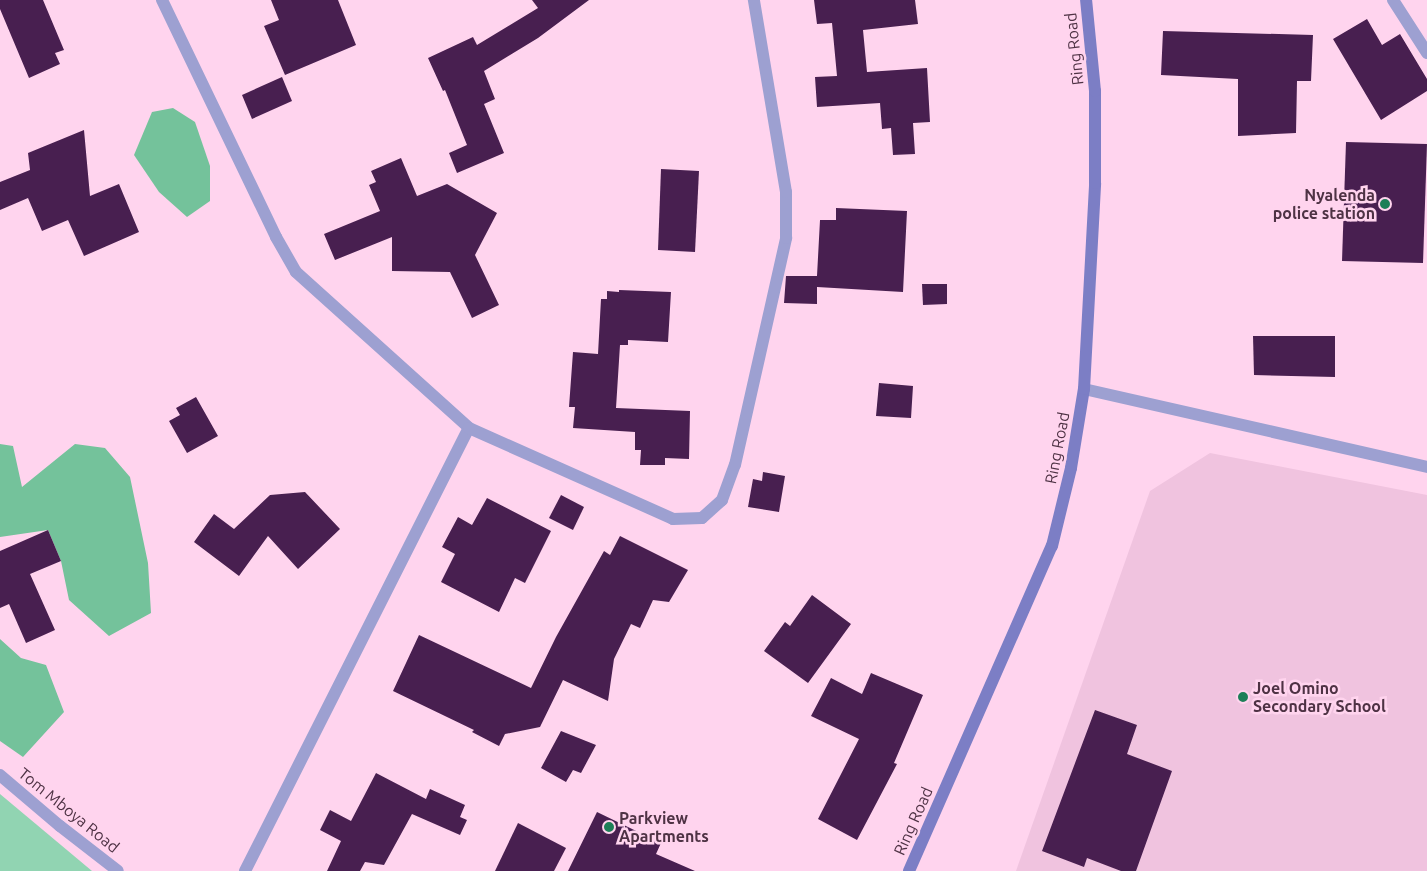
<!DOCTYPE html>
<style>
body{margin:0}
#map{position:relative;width:1427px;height:871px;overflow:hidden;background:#ffd4ee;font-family:Ubuntu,sans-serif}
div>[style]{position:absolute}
.built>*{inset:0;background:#f0c3df}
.green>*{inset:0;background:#91d4b2}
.forest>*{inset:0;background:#74c29b}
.building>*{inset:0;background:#481f50}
.minor>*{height:12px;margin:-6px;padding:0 6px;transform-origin:6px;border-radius:6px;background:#9da0d1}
.tertiary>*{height:12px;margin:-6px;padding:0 6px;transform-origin:6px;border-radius:6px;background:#9da0d1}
.secondary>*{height:12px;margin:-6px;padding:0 6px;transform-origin:6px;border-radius:6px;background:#7c7ec5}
.dots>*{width:14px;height:14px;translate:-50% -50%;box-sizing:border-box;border:2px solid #ffd4ee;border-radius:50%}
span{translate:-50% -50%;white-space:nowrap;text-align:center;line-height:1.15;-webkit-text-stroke:5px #ffd4ee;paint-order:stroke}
.street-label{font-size:16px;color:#4e3244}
.poi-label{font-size:16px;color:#4e3244;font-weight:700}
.right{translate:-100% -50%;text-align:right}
.left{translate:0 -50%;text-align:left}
</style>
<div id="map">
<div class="built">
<div style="clip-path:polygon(1210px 453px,1427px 495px,1427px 871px,1016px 871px,1150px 491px)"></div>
</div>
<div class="green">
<div style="clip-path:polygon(0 794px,92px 871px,0 871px)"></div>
</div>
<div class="forest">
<div style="clip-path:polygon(173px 108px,195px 122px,210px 166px,210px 201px,187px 217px,159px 192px,134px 155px,152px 112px)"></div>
<div style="clip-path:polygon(0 444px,13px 446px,22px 487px,75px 444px,105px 448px,130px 477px,148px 563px,151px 613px,109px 636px,69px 600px,61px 561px,48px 530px,0 537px)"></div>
<div style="clip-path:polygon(0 639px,21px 658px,46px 665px,64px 712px,23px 757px,0 741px)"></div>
</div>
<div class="building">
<div style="clip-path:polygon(0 0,43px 0,64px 50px,55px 53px,60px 64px,29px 78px,0 9px)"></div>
<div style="clip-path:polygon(271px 0,338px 0,356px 45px,285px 75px,264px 26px,279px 20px)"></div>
<div style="clip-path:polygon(532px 0,589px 0,538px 38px,484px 71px,495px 99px,484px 104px,504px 153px,457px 173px,449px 153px,467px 145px,445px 90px,443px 91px,428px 58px,473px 37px,477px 45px,538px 8px)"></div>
<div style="clip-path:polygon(814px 0,915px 0,918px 24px,863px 30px,867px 72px,927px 68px,930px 122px,913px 123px,915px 154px,893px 155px,891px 128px,882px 129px,880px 103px,817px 107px,815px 77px,837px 76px,832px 23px,817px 24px)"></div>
<div style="clip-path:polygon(1367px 19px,1382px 45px,1400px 34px,1427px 79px,1427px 91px,1381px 120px,1333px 39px)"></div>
<div style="clip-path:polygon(1163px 31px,1313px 35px,1311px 81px,1297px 81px,1296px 133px,1238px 136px,1238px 79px,1161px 75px)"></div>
<div style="clip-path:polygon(282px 77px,292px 101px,252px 119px,242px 95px)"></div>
<div style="clip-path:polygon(84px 130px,90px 196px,119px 184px,139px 232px,84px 256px,68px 220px,42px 231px,28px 198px,0 210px,0 182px,30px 170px,28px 153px)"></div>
<div style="clip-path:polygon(1346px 142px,1427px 144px,1423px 263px,1342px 261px)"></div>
<div style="clip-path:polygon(401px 158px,417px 196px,447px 184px,497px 213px,475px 255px,499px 305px,472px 318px,450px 272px,392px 271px,392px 237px,335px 260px,324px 234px,380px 211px,369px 185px,376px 182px,371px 171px)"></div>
<div style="clip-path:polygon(661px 169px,699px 171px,695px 252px,658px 250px)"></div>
<div style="clip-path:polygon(836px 208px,907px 211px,903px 292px,817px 287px,817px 304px,784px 303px,786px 276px,817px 276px,820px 220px,836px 220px)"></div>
<div style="clip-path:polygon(922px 284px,947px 284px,947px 304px,923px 305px)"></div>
<div style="clip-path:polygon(619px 290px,671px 292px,668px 342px,628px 340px,628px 345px,620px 345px,616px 408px,690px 411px,689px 459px,665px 458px,665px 465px,640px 465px,641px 450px,635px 450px,635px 432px,573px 428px,575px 407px,569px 407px,573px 352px,598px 354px,601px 299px,607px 299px,607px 291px,619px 292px)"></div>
<div style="clip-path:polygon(1253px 336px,1335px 336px,1335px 377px,1254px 375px)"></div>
<div style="clip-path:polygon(879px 383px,913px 386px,911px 418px,876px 416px)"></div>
<div style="clip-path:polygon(196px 397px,218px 436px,187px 453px,169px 421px,180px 415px,176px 408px)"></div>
<div style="clip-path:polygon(763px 472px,785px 476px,779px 512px,748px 507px,753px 479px,762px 481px)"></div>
<div style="clip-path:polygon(305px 492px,340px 529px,298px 569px,268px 536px,239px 576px,194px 542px,214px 514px,234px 529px,270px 495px)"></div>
<div style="clip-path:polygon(561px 495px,584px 507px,573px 530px,549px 518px)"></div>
<div style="clip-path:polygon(487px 498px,551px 531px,525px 583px,515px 578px,499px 612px,441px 582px,455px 554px,442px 547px,458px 517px,472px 525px)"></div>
<div style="clip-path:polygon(48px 530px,61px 561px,30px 574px,55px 630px,26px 643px,9px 604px,0 608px,0 551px)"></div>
<div style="clip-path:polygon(620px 536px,688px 570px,669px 602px,653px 600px,640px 628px,631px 624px,614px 659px,608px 701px,563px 680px,540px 727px,505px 734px,499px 746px,472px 732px,474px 730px,393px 691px,419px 635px,531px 688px,556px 637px,604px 551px,610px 555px)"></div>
<div style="clip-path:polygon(812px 595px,851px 624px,808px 683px,764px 651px,785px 622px,790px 626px)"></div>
<div style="clip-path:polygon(871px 673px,923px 695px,894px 763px,897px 764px,857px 840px,818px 819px,859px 739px,811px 716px,831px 678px,862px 694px)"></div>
<div style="clip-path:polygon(1095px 710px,1137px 725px,1127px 754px,1172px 771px,1136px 871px,1121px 871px,1087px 858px,1084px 867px,1042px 851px)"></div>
<div style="clip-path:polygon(561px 731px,596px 745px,581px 773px,573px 770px,566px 782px,541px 768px)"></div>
<div style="clip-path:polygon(376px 773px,426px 799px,430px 789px,465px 805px,460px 817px,467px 820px,460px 835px,412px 814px,384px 865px,365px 862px,360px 871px,327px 871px,341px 841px,320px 830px,330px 810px,351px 821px)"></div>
<div style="clip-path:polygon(597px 812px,661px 843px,656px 854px,695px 871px,568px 871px)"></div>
<div style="clip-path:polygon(518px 823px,566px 848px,554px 871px,495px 871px)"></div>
</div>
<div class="minor">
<div style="left:162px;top:0;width:263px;rotate:64.3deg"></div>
<div style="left:276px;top:237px;width:40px;rotate:60.3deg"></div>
<div style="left:296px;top:272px;width:233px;rotate:42deg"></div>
</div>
<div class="tertiary">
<div style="left:1393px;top:0;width:63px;rotate:57.3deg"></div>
<div style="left:1084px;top:389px;width:352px;rotate:12.8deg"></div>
<div style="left:0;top:775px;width:79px;rotate:40.4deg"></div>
<div style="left:60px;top:826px;width:73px;rotate:37.8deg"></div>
<div style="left:245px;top:871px;width:496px;rotate:-63.2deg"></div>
<div style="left:469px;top:428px;width:223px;rotate:24deg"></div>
<div style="left:673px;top:519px;width:29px;rotate:-2deg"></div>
<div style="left:702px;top:518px;width:27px;rotate:-42deg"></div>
<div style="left:722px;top:500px;width:37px;rotate:-70deg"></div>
<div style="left:735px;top:465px;width:233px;rotate:-77.3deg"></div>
<div style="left:786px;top:238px;width:46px;rotate:-90deg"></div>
<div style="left:786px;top:192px;width:195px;rotate:-99.5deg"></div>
</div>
<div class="secondary">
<div style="left:909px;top:871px;width:355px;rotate:-66.3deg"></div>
<div style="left:1052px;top:546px;width:80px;rotate:-76.3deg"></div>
<div style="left:1071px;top:468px;width:80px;rotate:-80.7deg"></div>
<div style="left:1084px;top:389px;width:206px;rotate:-86.9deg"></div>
<div style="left:1095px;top:183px;width:92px;rotate:-90deg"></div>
<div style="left:1095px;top:91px;width:91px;rotate:-95.6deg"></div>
</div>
<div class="dots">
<div style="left:1385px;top:204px;background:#1d7f58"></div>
<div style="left:1243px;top:697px;background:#1d7f58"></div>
<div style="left:609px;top:827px;background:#1d7f58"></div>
</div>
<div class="street-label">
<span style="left:1074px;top:49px;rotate:-96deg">Ring Road</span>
<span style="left:1057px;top:448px;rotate:-79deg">Ring Road</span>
<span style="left:69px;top:810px;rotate:39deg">Tom Mboya Road</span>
<span style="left:913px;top:821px;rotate:-66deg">Ring Road</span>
</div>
<div class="poi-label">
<span class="right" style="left:1375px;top:204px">Nyalenda<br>police station</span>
<span class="left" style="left:1253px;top:697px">Joel Omino<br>Secondary School</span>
<span class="left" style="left:619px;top:827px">Parkview<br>Apartments</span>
</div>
</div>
